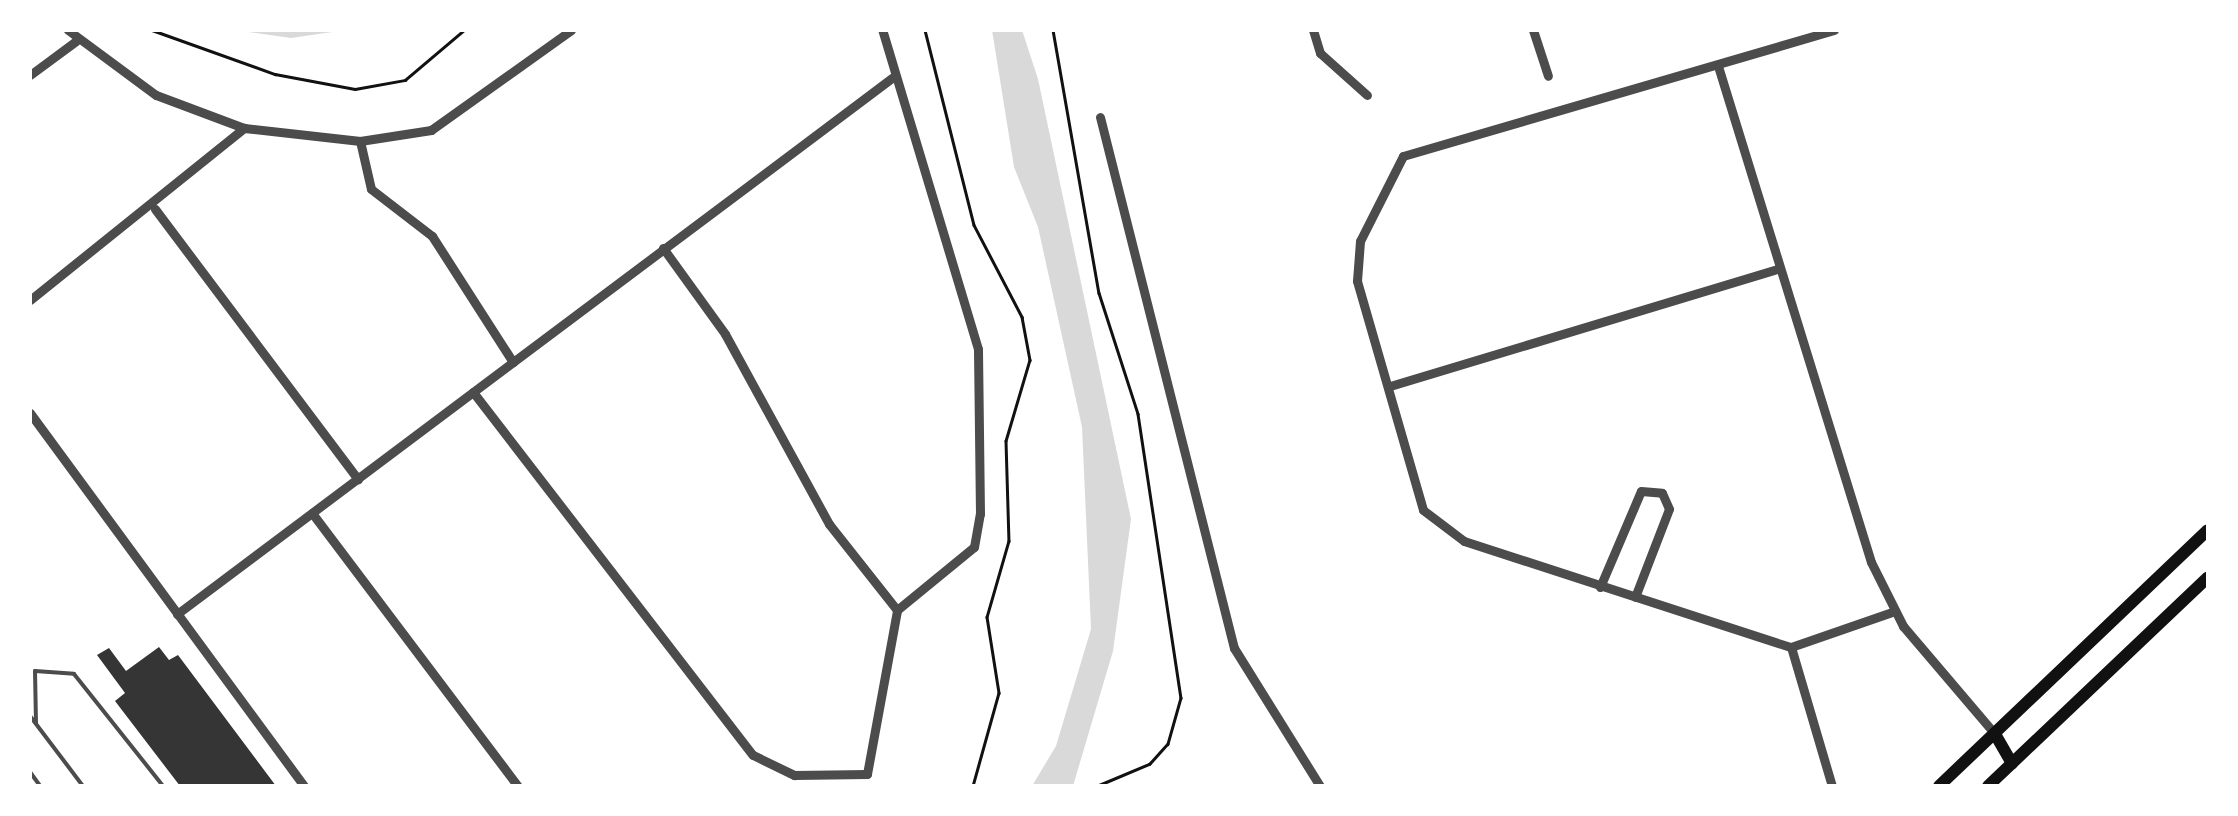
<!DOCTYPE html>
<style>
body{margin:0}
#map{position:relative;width:2238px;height:816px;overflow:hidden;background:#fff;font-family:Cabin,sans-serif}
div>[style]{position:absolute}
.water>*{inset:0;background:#d9d9d9}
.building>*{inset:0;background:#353535}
.path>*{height:2.5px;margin:-1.25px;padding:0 1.25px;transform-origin:1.25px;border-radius:1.25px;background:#111}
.service>*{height:4px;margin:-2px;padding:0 2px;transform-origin:2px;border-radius:2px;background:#4c4c4c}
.minor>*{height:9px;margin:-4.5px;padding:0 4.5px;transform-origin:4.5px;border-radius:4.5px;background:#4c4c4c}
.secondary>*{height:12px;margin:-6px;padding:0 6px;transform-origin:6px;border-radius:6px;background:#111}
span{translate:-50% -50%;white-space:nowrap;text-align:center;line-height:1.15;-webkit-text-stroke:8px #fff;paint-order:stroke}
.frame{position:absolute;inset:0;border:32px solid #fff;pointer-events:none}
</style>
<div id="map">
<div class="water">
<div style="clip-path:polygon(234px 30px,346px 30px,291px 38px)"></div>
<div style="clip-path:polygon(992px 30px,1022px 30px,1038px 79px,1131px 519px,1113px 651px,1073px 786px,1032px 786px,1056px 746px,1091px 629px,1082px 427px,1038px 227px,1014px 167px)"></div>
</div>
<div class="building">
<div style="clip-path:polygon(159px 647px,169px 660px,178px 655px,276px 786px,180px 786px,115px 701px,125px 693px,97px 655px,109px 648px,126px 671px)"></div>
</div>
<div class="path">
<div style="left:152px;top:30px;width:131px;rotate:19.7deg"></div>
<div style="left:275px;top:74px;width:81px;rotate:10.6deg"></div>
<div style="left:355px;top:89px;width:51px;rotate:-10.2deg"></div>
<div style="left:405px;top:80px;width:77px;rotate:-40.3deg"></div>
<div style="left:925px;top:30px;width:201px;rotate:75.9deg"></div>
<div style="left:974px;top:225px;width:104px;rotate:62.4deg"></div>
<div style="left:1022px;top:317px;width:44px;rotate:79.5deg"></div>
<div style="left:1030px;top:360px;width:84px;rotate:106.5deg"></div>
<div style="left:1006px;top:441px;width:100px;rotate:88.3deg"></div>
<div style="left:1009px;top:541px;width:79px;rotate:106.1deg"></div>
<div style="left:987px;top:617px;width:77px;rotate:81deg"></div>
<div style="left:999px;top:693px;width:97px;rotate:105.6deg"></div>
<div style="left:1053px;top:30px;width:267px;rotate:80.1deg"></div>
<div style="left:1099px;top:293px;width:127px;rotate:72.1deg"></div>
<div style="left:1138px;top:414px;width:287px;rotate:81.4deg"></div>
<div style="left:1181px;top:698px;width:48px;rotate:105.8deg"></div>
<div style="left:1168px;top:744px;width:27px;rotate:132deg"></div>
<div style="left:1150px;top:764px;width:56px;rotate:157.1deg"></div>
</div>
<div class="service">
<div style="left:30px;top:716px;width:88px;rotate:52.9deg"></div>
<div style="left:36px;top:723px;width:52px;rotate:-91.1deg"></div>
<div style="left:35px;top:671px;width:39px;rotate:4deg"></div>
<div style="left:74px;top:674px;width:143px;rotate:51.5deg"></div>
<div style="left:30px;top:772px;width:17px;rotate:54deg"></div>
</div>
<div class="minor">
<div style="left:68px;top:30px;width:109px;rotate:36.5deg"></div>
<div style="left:156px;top:95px;width:94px;rotate:20.6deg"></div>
<div style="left:244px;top:128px;width:117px;rotate:6.4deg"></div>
<div style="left:360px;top:141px;width:72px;rotate:-8.8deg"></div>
<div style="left:431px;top:130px;width:172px;rotate:-35.5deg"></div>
<div style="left:1313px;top:30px;width:24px;rotate:73deg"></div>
<div style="left:1320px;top:53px;width:63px;rotate:41.8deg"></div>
<div style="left:1533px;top:30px;width:48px;rotate:71.9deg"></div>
<div style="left:1834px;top:30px;width:449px;rotate:163.7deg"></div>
<div style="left:1403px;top:156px;width:95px;rotate:116.8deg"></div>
<div style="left:1360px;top:241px;width:40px;rotate:94.3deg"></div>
<div style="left:1357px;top:281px;width:238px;rotate:73.9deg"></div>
<div style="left:1423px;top:510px;width:51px;rotate:37.1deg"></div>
<div style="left:1464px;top:541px;width:344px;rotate:18deg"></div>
<div style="left:1791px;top:647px;width:110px;rotate:-19.1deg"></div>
<div style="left:1718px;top:66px;width:519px;rotate:72.86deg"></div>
<div style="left:1871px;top:562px;width:72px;rotate:63.4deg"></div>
<div style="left:1903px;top:626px;width:142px;rotate:49.6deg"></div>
<div style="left:30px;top:75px;width:57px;rotate:-36.5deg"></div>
<div style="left:1100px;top:117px;width:548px;rotate:75.84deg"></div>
<div style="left:1234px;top:648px;width:163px;rotate:58.1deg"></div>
<div style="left:360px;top:141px;width:49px;rotate:77.1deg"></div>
<div style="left:371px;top:189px;width:77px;rotate:37.6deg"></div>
<div style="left:432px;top:236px;width:150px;rotate:57.3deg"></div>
<div style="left:155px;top:209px;width:338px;rotate:53.1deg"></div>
<div style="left:663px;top:248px;width:106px;rotate:54.2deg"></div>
<div style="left:725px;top:334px;width:217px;rotate:61.3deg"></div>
<div style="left:829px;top:524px;width:110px;rotate:51.7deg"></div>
<div style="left:30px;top:300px;width:275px;rotate:-38.8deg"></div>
<div style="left:1390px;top:386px;width:402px;rotate:-16.8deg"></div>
<div style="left:473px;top:392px;width:458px;rotate:52.4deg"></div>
<div style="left:753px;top:755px;width:46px;rotate:26deg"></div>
<div style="left:794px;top:775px;width:73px;rotate:-0.8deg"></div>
<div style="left:867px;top:774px;width:167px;rotate:-79.6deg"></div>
<div style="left:897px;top:610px;width:99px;rotate:-39.3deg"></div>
<div style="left:974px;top:547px;width:34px;rotate:-80deg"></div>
<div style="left:980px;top:514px;width:165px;rotate:-90.7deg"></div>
<div style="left:978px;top:349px;width:333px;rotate:-106.7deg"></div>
<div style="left:30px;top:413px;width:463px;rotate:53.7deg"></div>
<div style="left:312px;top:513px;width:342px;rotate:53deg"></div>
<div style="left:1600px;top:587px;width:104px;rotate:-66.9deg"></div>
<div style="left:1641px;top:491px;width:21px;rotate:5deg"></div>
<div style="left:1662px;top:493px;width:17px;rotate:66deg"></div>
<div style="left:1669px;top:509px;width:94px;rotate:111.1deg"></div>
<div style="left:177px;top:614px;width:894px;rotate:-36.86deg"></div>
<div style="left:1791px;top:647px;width:145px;rotate:73.6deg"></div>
</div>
<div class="secondary">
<div style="left:1995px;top:734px;width:34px;rotate:60deg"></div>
<div style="left:1939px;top:786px;width:371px;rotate:-43.6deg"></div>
<div style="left:1988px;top:786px;width:303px;rotate:-43.5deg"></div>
</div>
<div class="frame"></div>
</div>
